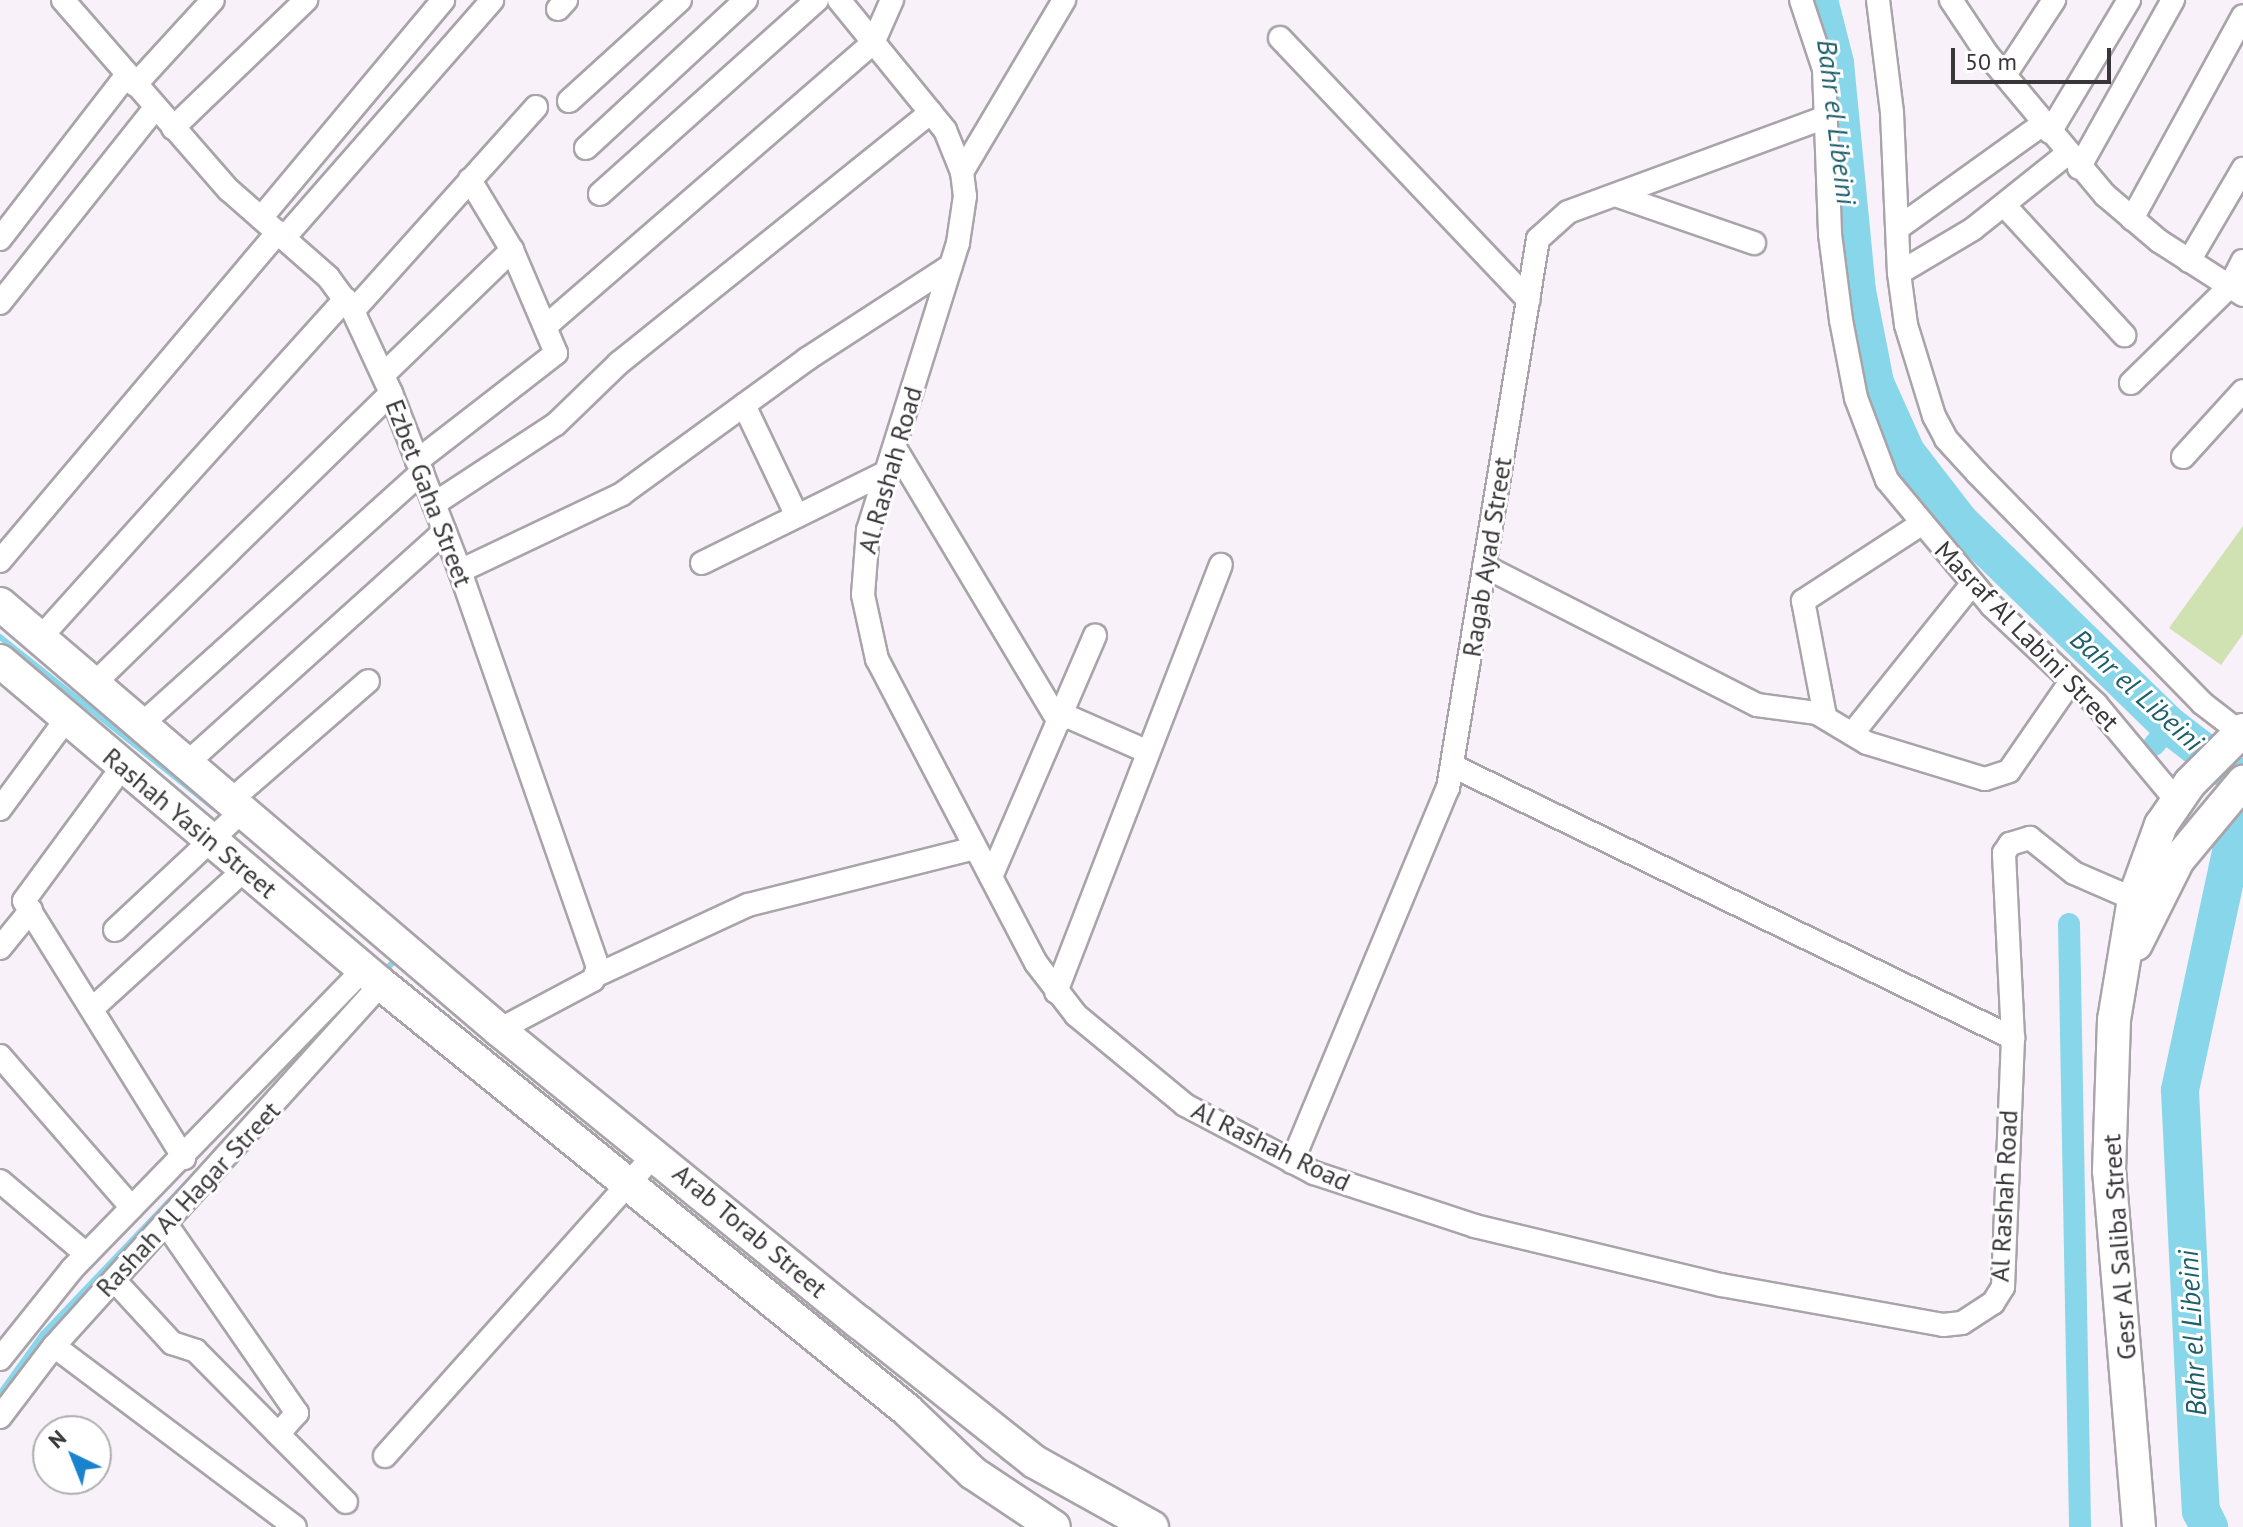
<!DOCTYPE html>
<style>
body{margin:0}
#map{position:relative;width:2243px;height:1527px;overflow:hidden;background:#f8f1f9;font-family:"PT Sans",sans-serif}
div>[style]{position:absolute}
.green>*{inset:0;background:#d0e2b1}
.stream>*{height:6px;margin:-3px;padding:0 3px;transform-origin:3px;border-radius:3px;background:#88d6e9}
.canal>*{height:22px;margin:-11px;padding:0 11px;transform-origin:11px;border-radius:11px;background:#88d6e9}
.river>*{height:38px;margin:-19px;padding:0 19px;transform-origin:19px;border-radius:19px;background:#88d6e9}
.roads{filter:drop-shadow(2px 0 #a9a3aa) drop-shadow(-2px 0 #a9a3aa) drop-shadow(0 2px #a9a3aa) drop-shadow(0 -2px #a9a3aa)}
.street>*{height:22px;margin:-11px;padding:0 11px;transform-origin:11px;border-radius:11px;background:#fff}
.secondary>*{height:32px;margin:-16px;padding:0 16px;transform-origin:16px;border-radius:16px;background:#fff}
span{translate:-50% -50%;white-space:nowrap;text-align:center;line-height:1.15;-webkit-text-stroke:6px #fff;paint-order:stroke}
.street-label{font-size:26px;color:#393639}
.water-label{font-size:28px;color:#1d5e6c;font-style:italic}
.north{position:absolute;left:32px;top:1415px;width:80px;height:80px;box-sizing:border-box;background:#fff;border:2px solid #b0afb0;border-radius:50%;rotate:317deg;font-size:22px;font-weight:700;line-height:32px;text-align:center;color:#393639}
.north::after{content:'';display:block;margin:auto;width:28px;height:36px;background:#1a83ce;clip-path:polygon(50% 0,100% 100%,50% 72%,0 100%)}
.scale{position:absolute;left:1951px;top:48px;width:160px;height:36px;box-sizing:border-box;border:4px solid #393639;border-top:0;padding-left:10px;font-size:24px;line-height:28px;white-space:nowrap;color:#393639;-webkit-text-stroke:6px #fff;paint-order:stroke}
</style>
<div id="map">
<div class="green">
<div style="clip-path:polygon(2243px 526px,2243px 634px,2221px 665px,2169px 628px)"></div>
</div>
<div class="stream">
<div style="left:0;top:637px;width:273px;rotate:38.6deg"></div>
<div style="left:388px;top:967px;width:12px;rotate:-42deg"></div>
<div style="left:0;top:1394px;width:74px;rotate:-54.4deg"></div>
<div style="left:43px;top:1334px;width:226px;rotate:-46.4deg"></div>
<div style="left:1003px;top:1457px;width:29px;rotate:36deg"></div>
</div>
<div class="canal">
<div style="left:2154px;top:745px;width:25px;rotate:-50deg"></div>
<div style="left:2069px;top:924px;width:603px;rotate:88.95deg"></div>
</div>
<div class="river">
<div style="left:1819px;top:0;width:65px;rotate:75.7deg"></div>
<div style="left:1835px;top:63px;width:229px;rotate:84.5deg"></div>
<div style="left:1857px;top:291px;width:94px;rotate:78.9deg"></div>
<div style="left:1875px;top:383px;width:76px;rotate:65.8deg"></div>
<div style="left:1906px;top:452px;width:88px;rotate:52.4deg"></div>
<div style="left:1960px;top:522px;width:293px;rotate:44.2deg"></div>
<div style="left:2170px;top:726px;width:87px;rotate:37.5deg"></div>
<div style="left:2239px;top:779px;width:31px;rotate:88deg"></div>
<div style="left:2240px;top:810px;width:287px;rotate:102.1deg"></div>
<div style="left:2180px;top:1091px;width:385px;rotate:87.2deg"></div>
<div style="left:2199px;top:1476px;width:35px;rotate:87deg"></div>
<div style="left:2201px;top:1511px;width:18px;rotate:63deg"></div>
</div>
<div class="roads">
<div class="street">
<div style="left:63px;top:0;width:252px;rotate:48.9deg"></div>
<div style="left:229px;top:190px;width:132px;rotate:41.3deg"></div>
<div style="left:328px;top:277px;width:42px;rotate:53.7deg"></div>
<div style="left:353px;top:311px;width:90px;rotate:65.1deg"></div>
<div style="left:391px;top:393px;width:191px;rotate:68.8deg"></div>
<div style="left:460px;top:571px;width:420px;rotate:70.8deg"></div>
<div style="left:598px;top:968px;width:13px;rotate:113deg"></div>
<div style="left:593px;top:980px;width:106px;rotate:152deg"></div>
<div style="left:839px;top:0;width:168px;rotate:50.8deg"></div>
<div style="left:945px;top:130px;width:45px;rotate:68deg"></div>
<div style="left:962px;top:172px;width:24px;rotate:83deg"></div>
<div style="left:965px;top:196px;width:48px;rotate:98.5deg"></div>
<div style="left:958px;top:243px;width:301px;rotate:107.4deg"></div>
<div style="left:868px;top:530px;width:65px;rotate:94.4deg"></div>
<div style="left:863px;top:595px;width:66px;rotate:77.7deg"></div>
<div style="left:877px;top:659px;width:343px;rotate:62.4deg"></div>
<div style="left:1036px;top:963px;width:66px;rotate:52.4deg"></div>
<div style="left:1076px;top:1015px;width:141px;rotate:39.5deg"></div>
<div style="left:1185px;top:1105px;width:146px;rotate:27.8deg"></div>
<div style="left:1314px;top:1173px;width:169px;rotate:18.2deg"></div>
<div style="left:1475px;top:1226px;width:253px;rotate:13.5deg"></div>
<div style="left:1721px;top:1285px;width:226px;rotate:10.2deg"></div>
<div style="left:1943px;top:1325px;width:19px;rotate:-6deg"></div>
<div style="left:1962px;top:1323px;width:37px;rotate:-33deg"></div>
<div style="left:1993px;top:1303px;width:19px;rotate:-58deg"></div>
<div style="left:2003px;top:1287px;width:249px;rotate:-87.7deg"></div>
<div style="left:2013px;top:1038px;width:185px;rotate:-92.8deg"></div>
<div style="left:2004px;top:853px;width:11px;rotate:-56deg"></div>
<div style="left:2010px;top:844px;width:21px;rotate:-17deg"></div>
<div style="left:2030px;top:838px;width:56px;rotate:38.5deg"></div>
<div style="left:2074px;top:873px;width:65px;rotate:23.4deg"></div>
<div style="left:1801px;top:0;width:73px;rotate:71.6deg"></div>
<div style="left:1824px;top:69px;width:165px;rotate:87.9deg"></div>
<div style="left:1830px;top:234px;width:87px;rotate:82.7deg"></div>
<div style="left:1841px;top:320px;width:79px;rotate:79.1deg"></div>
<div style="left:1856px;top:398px;width:88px;rotate:69.3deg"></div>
<div style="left:1887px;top:480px;width:164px;rotate:50.2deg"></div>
<div style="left:1992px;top:606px;width:143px;rotate:43.3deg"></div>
<div style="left:2096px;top:704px;width:125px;rotate:50.2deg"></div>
<div style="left:1878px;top:0;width:114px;rotate:82.9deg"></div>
<div style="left:1892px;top:113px;width:160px;rotate:87.5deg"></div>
<div style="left:1899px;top:273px;width:52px;rotate:82.3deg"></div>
<div style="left:1906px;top:325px;width:95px;rotate:72.9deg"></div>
<div style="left:1934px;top:416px;width:26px;rotate:62deg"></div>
<div style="left:1946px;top:439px;width:47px;rotate:47.6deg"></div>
<div style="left:1978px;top:474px;width:320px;rotate:45.6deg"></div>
<div style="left:2202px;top:703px;width:49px;rotate:37.6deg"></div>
<div style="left:1951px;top:0;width:65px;rotate:56.3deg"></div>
<div style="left:1987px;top:54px;width:184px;rotate:50.1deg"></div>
<div style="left:2105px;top:195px;width:71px;rotate:40.4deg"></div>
<div style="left:2159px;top:241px;width:100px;rotate:32.7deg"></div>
<div style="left:558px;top:9px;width:12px;rotate:-48deg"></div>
<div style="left:1280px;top:38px;width:361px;rotate:46.5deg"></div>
<div style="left:2005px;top:75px;width:90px;rotate:-56.8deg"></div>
<div style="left:135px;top:85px;width:115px;rotate:-47.5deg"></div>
<div style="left:569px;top:101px;width:150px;rotate:-42.3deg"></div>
<div style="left:173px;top:128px;width:185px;rotate:-43.9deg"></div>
<div style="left:2050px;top:132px;width:154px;rotate:-59.1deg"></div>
<div style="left:586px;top:148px;width:218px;rotate:-42.8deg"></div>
<div style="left:2079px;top:168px;width:193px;rotate:-60.8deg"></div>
<div style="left:962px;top:172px;width:200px;rotate:-59.3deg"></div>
<div style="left:600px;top:194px;width:291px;rotate:-41.8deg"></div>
<div style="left:1618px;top:196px;width:144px;rotate:19.1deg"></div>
<div style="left:2005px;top:206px;width:176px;rotate:47.3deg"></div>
<div style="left:261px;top:218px;width:284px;rotate:-50.1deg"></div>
<div style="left:2132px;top:219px;width:231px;rotate:-61.3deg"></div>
<div style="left:1898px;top:228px;width:180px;rotate:-35.7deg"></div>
<div style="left:284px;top:238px;width:316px;rotate:-48.8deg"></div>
<div style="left:0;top:239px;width:206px;rotate:-52.3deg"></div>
<div style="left:2189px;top:261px;width:107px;rotate:-59.6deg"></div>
<div style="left:1899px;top:273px;width:86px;rotate:-30.7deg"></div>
<div style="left:1973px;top:229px;width:120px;rotate:-38.6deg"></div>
<div style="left:0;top:303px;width:249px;rotate:-51.5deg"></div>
<div style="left:353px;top:311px;width:274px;rotate:-48.1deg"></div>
<div style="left:546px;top:326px;width:432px;rotate:-40.9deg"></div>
<div style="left:873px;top:43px;width:47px;rotate:-66.2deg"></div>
<div style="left:383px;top:375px;width:180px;rotate:-44.1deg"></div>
<div style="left:2131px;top:383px;width:139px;rotate:-44.4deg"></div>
<div style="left:2230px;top:286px;width:28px;rotate:-63deg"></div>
<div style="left:744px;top:405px;width:123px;rotate:64.5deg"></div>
<div style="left:895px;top:448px;width:319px;rotate:59.1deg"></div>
<div style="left:2183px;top:457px;width:89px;rotate:-47.7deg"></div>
<div style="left:417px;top:461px;width:176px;rotate:-37.8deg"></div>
<div style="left:556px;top:353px;width:112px;rotate:-113.1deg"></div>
<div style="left:512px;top:250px;width:82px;rotate:-121deg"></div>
<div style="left:434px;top:504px;width:146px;rotate:-33.3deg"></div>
<div style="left:556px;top:424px;width:88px;rotate:-44.1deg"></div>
<div style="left:619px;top:363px;width:400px;rotate:-38.8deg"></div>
<div style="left:0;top:561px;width:431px;rotate:-49.8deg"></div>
<div style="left:702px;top:563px;width:204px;rotate:-26.2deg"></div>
<div style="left:1484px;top:566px;width:306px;rotate:27deg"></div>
<div style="left:1757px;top:705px;width:61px;rotate:7.6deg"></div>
<div style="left:1817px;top:713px;width:58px;rotate:31deg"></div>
<div style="left:1867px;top:743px;width:123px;rotate:17deg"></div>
<div style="left:1985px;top:779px;width:25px;rotate:-18deg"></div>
<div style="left:2009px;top:771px;width:109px;rotate:-55.4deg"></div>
<div style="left:460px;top:571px;width:179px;rotate:-25.4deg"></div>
<div style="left:622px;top:494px;width:229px;rotate:-36.1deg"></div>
<div style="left:807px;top:359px;width:171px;rotate:-33deg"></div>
<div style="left:41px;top:637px;width:455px;rotate:-48deg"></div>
<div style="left:95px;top:683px;width:414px;rotate:-44.4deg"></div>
<div style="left:1062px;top:714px;width:94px;rotate:23.8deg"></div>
<div style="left:1825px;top:716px;width:117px;rotate:-100.8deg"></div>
<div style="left:1803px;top:601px;width:141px;rotate:-33.1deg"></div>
<div style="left:142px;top:724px;width:377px;rotate:-42deg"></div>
<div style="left:1852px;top:734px;width:192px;rotate:-51.3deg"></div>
<div style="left:186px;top:764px;width:348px;rotate:-42deg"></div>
<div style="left:123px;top:766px;width:167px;rotate:126.3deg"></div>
<div style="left:24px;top:901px;width:303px;rotate:58.1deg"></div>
<div style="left:1453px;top:766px;width:623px;rotate:25.91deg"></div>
<div style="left:229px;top:802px;width:184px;rotate:-41deg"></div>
<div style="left:0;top:809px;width:113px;rotate:-53.6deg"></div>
<div style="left:991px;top:877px;width:263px;rotate:-66.7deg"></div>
<div style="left:115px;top:930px;width:173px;rotate:-43.1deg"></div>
<div style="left:0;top:948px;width:49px;rotate:-50.8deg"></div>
<div style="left:597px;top:975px;width:166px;rotate:-24.9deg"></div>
<div style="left:748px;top:905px;width:234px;rotate:-14.1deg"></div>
<div style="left:1056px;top:992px;width:458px;rotate:-68.9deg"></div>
<div style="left:93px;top:1008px;width:206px;rotate:-42.4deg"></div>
<div style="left:0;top:1056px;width:201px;rotate:49deg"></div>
<div style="left:1292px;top:1162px;width:405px;rotate:-67.4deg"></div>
<div style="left:1448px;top:788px;width:556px;rotate:-80.69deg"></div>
<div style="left:1538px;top:239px;width:40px;rotate:-42deg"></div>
<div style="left:1568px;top:212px;width:275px;rotate:-20.2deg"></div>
<div style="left:0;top:1181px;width:113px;rotate:40.3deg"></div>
<div style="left:166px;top:1224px;width:230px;rotate:55.3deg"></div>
<div style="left:297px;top:1413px;width:28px;rotate:132deg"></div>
<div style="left:278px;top:1434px;width:96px;rotate:45deg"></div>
<div style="left:114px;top:1280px;width:86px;rotate:47.4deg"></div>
<div style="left:172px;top:1343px;width:25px;rotate:18deg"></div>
<div style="left:196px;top:1351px;width:117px;rotate:45.3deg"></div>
<div style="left:54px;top:1346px;width:301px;rotate:36.9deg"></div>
<div style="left:0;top:1359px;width:115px;rotate:-51.3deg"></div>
<div style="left:72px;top:1269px;width:417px;rotate:-45.8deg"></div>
<div style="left:0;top:1417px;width:89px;rotate:-52.7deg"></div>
<div style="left:54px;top:1346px;width:488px;rotate:-47.9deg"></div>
<div style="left:385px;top:1456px;width:407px;rotate:-48.2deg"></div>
</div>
<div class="secondary">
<div style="left:0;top:604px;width:656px;rotate:40.49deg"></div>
<div style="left:499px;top:1030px;width:465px;rotate:39.1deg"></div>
<div style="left:860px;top:1323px;width:223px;rotate:38.5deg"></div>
<div style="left:1035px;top:1462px;width:134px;rotate:29.1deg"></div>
<div style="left:0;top:661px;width:499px;rotate:40.3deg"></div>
<div style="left:381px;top:984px;width:677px;rotate:39deg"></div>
<div style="left:907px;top:1410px;width:91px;rotate:43.7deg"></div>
<div style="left:973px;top:1473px;width:97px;rotate:33.7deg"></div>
<div style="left:2136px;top:944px;width:94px;rotate:-63.4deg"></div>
<div style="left:2178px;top:860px;width:102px;rotate:-50.2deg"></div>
<div style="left:2139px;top:1527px;width:357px;rotate:-94.8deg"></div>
<div style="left:2109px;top:1171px;width:151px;rotate:-88.1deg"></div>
<div style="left:2114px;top:1020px;width:123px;rotate:-80.6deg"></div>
<div style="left:2134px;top:899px;width:79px;rotate:-70deg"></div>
<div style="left:2161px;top:825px;width:51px;rotate:-55.4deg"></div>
<div style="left:2190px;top:783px;width:75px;rotate:-45deg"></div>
</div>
</div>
<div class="street-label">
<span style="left:890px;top:470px;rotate:-74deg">Al Rashah Road</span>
<span style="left:429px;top:493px;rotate:69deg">Ezbet Gaha Street</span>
<span style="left:1487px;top:557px;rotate:-81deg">Ragab Ayad Street</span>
<span style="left:2027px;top:636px;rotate:46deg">Masraf Al Labini Street</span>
<span style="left:190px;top:823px;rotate:40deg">Rashah Yasin Street</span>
<span style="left:1271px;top:1146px;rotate:26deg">Al Rashah Road</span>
<span style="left:2004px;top:1196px;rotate:-87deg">Al Rashah Road</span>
<span style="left:188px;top:1199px;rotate:-47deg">Rashah Al Hagar Street</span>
<span style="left:750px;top:1231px;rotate:40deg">Arab Torab Street</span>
<span style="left:2119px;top:1247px;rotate:-94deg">Gesr Al Saliba Street</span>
</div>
<div class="water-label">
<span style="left:1837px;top:122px;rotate:83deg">Bahr el Libeini</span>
<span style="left:2137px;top:690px;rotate:42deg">Bahr el Libeini</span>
<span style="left:2192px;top:1333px;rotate:-93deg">Bahr el Libeini</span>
</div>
<div class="north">N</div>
<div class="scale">50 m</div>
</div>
